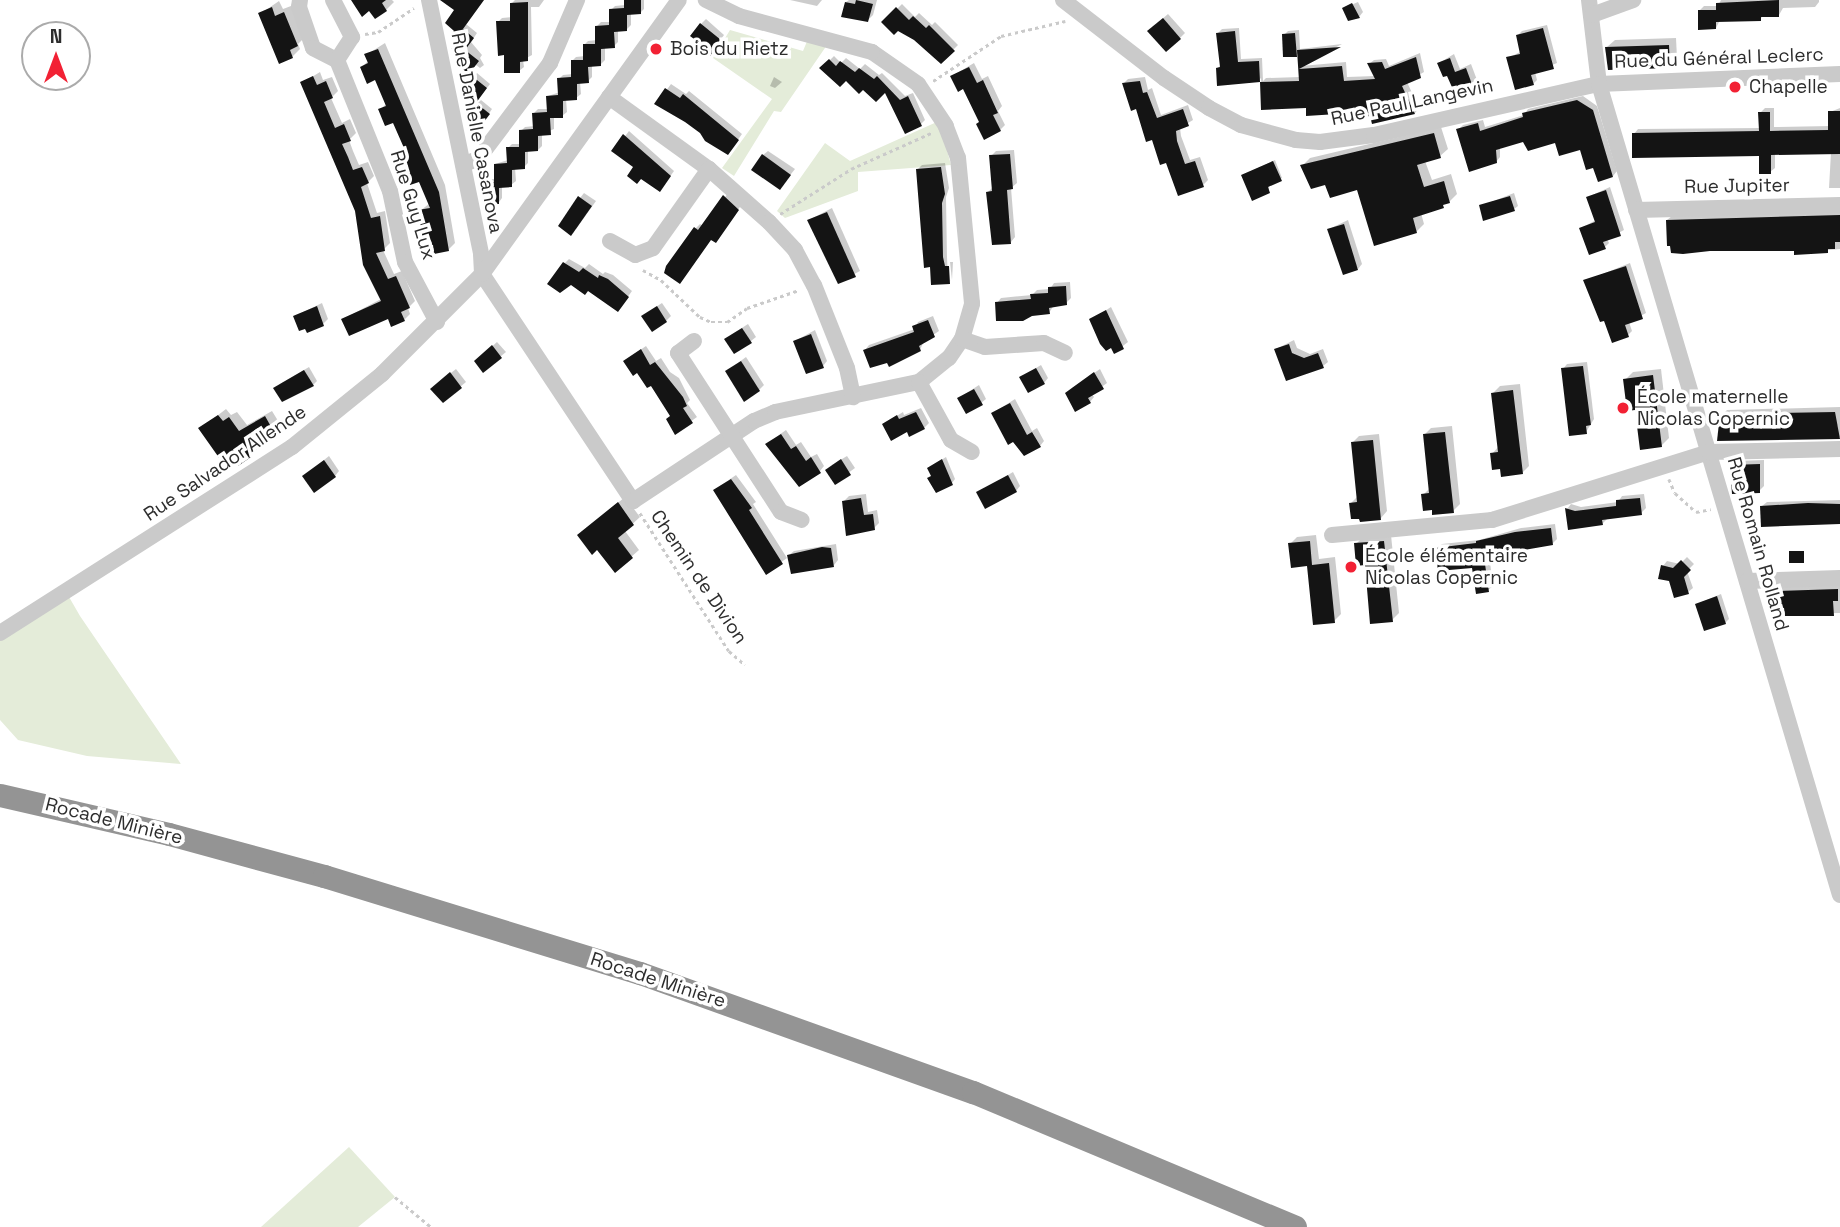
<!DOCTYPE html>
<meta charset="utf-8">
<style>
body{margin:0}
#map{position:relative;width:1840px;height:1227px;overflow:hidden;background:#fff;font-family:"Space Grotesk",sans-serif}
div>[style]{position:absolute}
.green>*{inset:0;background:#e4ecd9}
.shadow>*{inset:0;background:#0003}
.building>*{inset:0;background:#141414}
.path>*{height:2.5px;margin-top:-1.25px;transform-origin:0;background:repeating-linear-gradient(90deg,#cacaca 0 3.5px,transparent 0 7px)}
.minor>*{height:16px;margin:-8px;padding:0 8px;transform-origin:8px;border-radius:8px;background:#cacaca}
.highway>*{height:23px;margin:-11.5px;padding:0 11.5px;transform-origin:11.5px;border-radius:11.5px;background:#949494}
.dots>*{width:19px;height:19px;translate:-50% -50%;box-sizing:border-box;border:4px solid #fff;border-radius:50%}
span{translate:-50% -50%;white-space:nowrap;text-align:center;line-height:1.15;-webkit-text-stroke:7px #fff;paint-order:stroke}
.poi-label{font-size:19px;color:#2d2d2d}
.left{translate:0 -50%;text-align:left}
.street-label{font-size:19px;color:#2d2d2d}
.north{position:absolute;left:21px;top:21px;width:70px;height:70px;box-sizing:border-box;background:#fff;border:2px solid #ababab;border-radius:50%;rotate:0deg;font-size:19px;font-weight:700;line-height:28px;text-align:center;color:#2d2d2d}
.north::after{content:'';display:block;margin:auto;width:24px;height:32px;background:#f22134;clip-path:polygon(50% 0,100% 100%,50% 72%,0 100%)}
</style>
<div id="map">
<div class="green">
<div style="clip-path:polygon(730px 30px,803px 51px,808px 39px,827px 45px,781px 112px,774px 111px,734px 176px,722px 168px,772px 99px,713px 58px)"></div>
<div style="clip-path:polygon(939px 121px,951px 165px,858px 172px,858px 191px,785px 218px,777px 211px,825px 143px,850px 161px)"></div>
<div style="clip-path:polygon(65px 590px,80px 616px,181px 764px,87px 756px,18px 740px,0 720px,0 633px)"></div>
<div style="clip-path:polygon(349px 1147px,395px 1197px,358px 1227px,261px 1227px)"></div>
</div>
<div class="shadow">
<div style="clip-path:polygon(353px 0,392px 0,394px 2px,386px 10px,370px 9px)"></div>
<div style="clip-path:polygon(448px 0,484px 0,466px 24px,477px 33px,471px 42px,482px 55px,480px 58px,484px 65px,480px 68px,464px 56px,458px 42px,457px 10px)"></div>
<div style="clip-path:polygon(515px 0,544px 0,539px 7px,531px 7px,532px 55px,523px 60px,524px 67px,519px 71px,505px 53px,498px 22px,502px 18px,512px 17px,512px 3px)"></div>
<div style="clip-path:polygon(625px 0,644px 0,644px 9px,640px 13px,631px 13px,631px 25px,626px 30px,618px 30px,618px 42px,614px 46px,605px 47px,605px 60px,601px 64px,592px 65px,592px 77px,588px 81px,580px 82px,581px 94px,576px 98px,566px 99px,567px 112px,562px 116px,554px 116px,554px 129px,542px 134px,542px 146px,538px 150px,528px 150px,528px 163px,524px 167px,515px 168px,516px 181px,511px 185px,502px 186px,502px 198px,494px 209px,483px 183px,487px 179px,496px 179px,495px 164px,508px 160px,508px 148px,512px 144px,521px 144px,521px 131px,525px 127px,535px 126px,534px 113px,538px 109px,548px 109px,548px 96px,560px 92px,559px 79px,563px 75px,573px 74px,572px 61px,576px 57px,585px 56px,584px 45px,588px 41px,597px 40px,596px 27px,601px 22px,611px 22px,611px 10px,615px 6px,625px 5px)"></div>
<div style="clip-path:polygon(790px 0,822px 0,817px 6px)"></div>
<div style="clip-path:polygon(849px 0,877px 0,873px 15px,868px 20px,846px 2px)"></div>
<div style="clip-path:polygon(1721px 0,1819px 0,1819px 2px,1815px 7px,1783px 8px,1779px 15px,1764px 15px,1760px 19px,1720px 20px,1716px 28px,1699px 11px,1704px 6px,1718px 6px)"></div>
<div style="clip-path:polygon(279px 1px,283px 9px,291px 6px,305px 37px,298px 44px,300px 49px,292px 57px,260px 14px)"></div>
<div style="clip-path:polygon(1358px 2px,1363px 12px,1359px 17px,1344px 8px)"></div>
<div style="clip-path:polygon(902px 4px,915px 17px,919px 13px,932px 25px,935px 22px,958px 45px,941px 62px,915px 39px,884px 22px)"></div>
<div style="clip-path:polygon(1168px 14px,1185px 33px,1180px 38px,1154px 26px)"></div>
<div style="clip-path:polygon(706px 19px,724px 35px,714px 49px,701px 24px)"></div>
<div style="clip-path:polygon(1547px 25px,1557px 63px,1535px 72px,1537px 80px,1533px 84px,1508px 58px,1522px 51px,1518px 35px,1522px 31px)"></div>
<div style="clip-path:polygon(1239px 28px,1241px 59px,1262px 58px,1263px 81px,1266px 78px,1300px 77px,1299px 53px,1296px 55px,1284px 35px,1288px 31px,1299px 30px,1300px 49px,1342px 44px,1301px 66px,1346px 62px,1347px 77px,1375px 76px,1369px 64px,1374px 60px,1386px 59px,1389px 66px,1420px 53px,1424px 72px,1407px 82px,1419px 108px,1415px 113px,1374px 122px,1371px 114px,1354px 111px,1307px 106px,1263px 108px,1261px 78px,1259px 80px,1218px 68px,1221px 65px,1218px 33px,1222px 29px)"></div>
<div style="clip-path:polygon(1676px 38px,1677px 58px,1669px 66px,1607px 47px,1615px 40px)"></div>
<div style="clip-path:polygon(385px 43px,445px 185px,455px 243px,448px 250px,420px 211px,430px 203px,419px 180px,398px 152px,405px 145px,394px 120px,380px 110px,387px 103px,376px 78px,362px 67px,369px 60px,366px 55px)"></div>
<div style="clip-path:polygon(1454px 54px,1460px 69px,1471px 64px,1477px 80px,1472px 85px,1448px 73px,1439px 63px)"></div>
<div style="clip-path:polygon(834px 56px,841px 63px,846px 58px,860px 69px,865px 64px,879px 75px,882px 73px,905px 96px,913px 93px,925px 120px,921px 124px,885px 90px,863px 87px,822px 68px)"></div>
<div style="clip-path:polygon(974px 63px,982px 79px,988px 76px,1002px 106px,998px 111px,1005px 125px,1000px 130px,981px 121px,964px 87px,952px 76px)"></div>
<div style="clip-path:polygon(320px 72px,323px 80px,332px 77px,338px 91px,331px 98px,342px 123px,350px 119px,356px 133px,349px 140px,353px 151px,359px 165px,368px 162px,374px 176px,367px 183px,377px 213px,385px 211px,390px 243px,383px 250px,394px 274px,402px 271px,415px 301px,408px 308px,410px 314px,404px 320px,389px 316px,343px 319px,381px 299px,356px 211px,302px 83px)"></div>
<div style="clip-path:polygon(477px 73px,490px 84px,477px 101px,473px 77px)"></div>
<div style="clip-path:polygon(774px 77px,782px 82px,775px 88px,770px 86px)"></div>
<div style="clip-path:polygon(1145px 77px,1148px 90px,1152px 88px,1161px 115px,1188px 105px,1193px 120px,1180px 128px,1181px 136px,1190px 160px,1200px 157px,1208px 180px,1203px 185px,1167px 160px,1124px 83px,1128px 79px)"></div>
<div style="clip-path:polygon(671px 84px,686px 94px,689px 91px,742px 134px,732px 148px,657px 103px)"></div>
<div style="clip-path:polygon(1583px 96px,1597px 106px,1617px 171px,1613px 176px,1594px 166px,1581px 148px,1556px 141px,1524px 140px,1500px 147px,1500px 157px,1496px 162px,1458px 130px,1463px 125px,1483px 120px,1485px 127px,1524px 115px,1528px 109px)"></div>
<div style="clip-path:polygon(481px 100px,492px 109px,484px 121px,477px 104px)"></div>
<div style="clip-path:polygon(1765px 108px,1774px 108px,1774px 127px,1830px 126px,1830px 112px,1840px 108px,1840px 188px,1829px 188px,1831px 152px,1775px 153px,1775px 168px,1770px 172px,1761px 154px,1634px 134px,1638px 129px,1760px 128px,1760px 113px)"></div>
<div style="clip-path:polygon(1441px 127px,1448px 149px,1440px 156px,1425px 161px,1432px 180px,1451px 174px,1457px 194px,1449px 202px,1421px 213px,1424px 224px,1416px 232px,1359px 188px,1326px 182px,1303px 165px,1310px 158px)"></div>
<div style="clip-path:polygon(629px 131px,674px 171px,664px 185px,614px 151px)"></div>
<div style="clip-path:polygon(1014px 150px,1017px 183px,1011px 188px,1015px 237px,1011px 242px,988px 192px,993px 187px,991px 156px,996px 151px)"></div>
<div style="clip-path:polygon(768px 151px,795px 169px,780px 188px,763px 155px)"></div>
<div style="clip-path:polygon(1275px 160px,1282px 178px,1269px 185px,1269px 192px,1245px 174px)"></div>
<div style="clip-path:polygon(945px 163px,949px 188px,946px 197px,947px 257px,948px 280px,951px 280px,933px 283px,931px 265px,925px 266px,918px 169px,922px 165px)"></div>
<div style="clip-path:polygon(1610px 187px,1624px 230px,1607px 239px,1609px 243px,1605px 247px,1581px 228px,1596px 220px,1588px 197px)"></div>
<div style="clip-path:polygon(729px 192px,742px 204px,716px 241px,695px 229px,700px 224px,703px 226px)"></div>
<div style="clip-path:polygon(584px 193px,596px 201px,576px 229px,580px 198px)"></div>
<div style="clip-path:polygon(1514px 193px,1518px 206px,1514px 209px,1481px 206px)"></div>
<div style="clip-path:polygon(832px 208px,860px 271px,839px 282px,809px 220px)"></div>
<div style="clip-path:polygon(1840px 212px,1840px 249px,1796px 253px,1796px 249px,1667px 220px,1672px 216px)"></div>
<div style="clip-path:polygon(1348px 220px,1362px 264px,1358px 269px,1329px 229px)"></div>
<div style="clip-path:polygon(569px 259px,585px 268px,589px 264px,603px 274px,605px 272px,613px 275px,632px 291px,622px 305px,565px 263px)"></div>
<div style="clip-path:polygon(950px 262px,953px 262px,952px 280px)"></div>
<div style="clip-path:polygon(1630px 263px,1646px 313px,1629px 322px,1632px 331px,1628px 335px,1605px 318px,1585px 281px)"></div>
<div style="clip-path:polygon(1070px 282px,1071px 298px,1066px 303px,1054px 305px,1049px 313px,997px 303px,1001px 298px,1032px 295px,1037px 290px,1050px 289px,1054px 283px)"></div>
<div style="clip-path:polygon(322px 303px,328px 319px,323px 324px,295px 316px)"></div>
<div style="clip-path:polygon(662px 303px,671px 316px,666px 321px,648px 312px)"></div>
<div style="clip-path:polygon(1111px 307px,1128px 342px,1115px 352px,1091px 320px)"></div>
<div style="clip-path:polygon(933px 316px,939px 331px,924px 341px,920px 350px,865px 350px,869px 345px,915px 329px,918px 322px)"></div>
<div style="clip-path:polygon(748px 324px,756px 337px,751px 341px,731px 335px)"></div>
<div style="clip-path:polygon(815px 330px,827px 361px,823px 366px,795px 341px)"></div>
<div style="clip-path:polygon(1294px 340px,1297px 348px,1310px 354px,1323px 349px,1328px 362px,1323px 366px,1276px 349px)"></div>
<div style="clip-path:polygon(497px 342px,506px 352px,484px 370px,476px 361px)"></div>
<div style="clip-path:polygon(646px 346px,656px 361px,661px 358px,670px 372px,679px 378px,690px 400px,687px 403px,697px 417px,676px 432px,672px 415px,630px 357px)"></div>
<div style="clip-path:polygon(746px 357px,764px 385px,759px 390px,727px 371px)"></div>
<div style="clip-path:polygon(1587px 362px,1594px 419px,1586px 432px,1563px 369px,1567px 364px)"></div>
<div style="clip-path:polygon(1041px 365px,1048px 378px,1044px 383px,1021px 377px)"></div>
<div style="clip-path:polygon(309px 367px,317px 381px,313px 385px,280px 384px)"></div>
<div style="clip-path:polygon(456px 369px,466px 382px,443px 401px,437px 384px)"></div>
<div style="clip-path:polygon(1100px 369px,1107px 383px,1092px 394px,1094px 397px,1090px 402px,1072px 388px)"></div>
<div style="clip-path:polygon(1661px 369px,1669px 438px,1661px 446px,1637px 408px,1625px 380px,1633px 372px)"></div>
<div style="clip-path:polygon(1520px 384px,1529px 466px,1522px 473px,1502px 467px,1492px 454px,1499px 446px,1493px 393px,1500px 386px)"></div>
<div style="clip-path:polygon(979px 385px,986px 399px,981px 403px,959px 398px)"></div>
<div style="clip-path:polygon(1015px 399px,1032px 431px,1037px 428px,1044px 441px,1040px 446px,993px 413px)"></div>
<div style="clip-path:polygon(1840px 407px,1840px 437px,1718px 440px,1722px 415px,1727px 410px)"></div>
<div style="clip-path:polygon(921px 408px,929px 423px,924px 428px,907px 430px,884px 424px,903px 412px,904px 415px)"></div>
<div style="clip-path:polygon(226px 409px,231px 415px,237px 412px,247px 425px,272px 411px,280px 424px,257px 440px,257px 449px,250px 456px,200px 429px)"></div>
<div style="clip-path:polygon(1452px 426px,1460px 504px,1453px 511px,1433px 509px,1423px 495px,1430px 488px,1424px 435px,1431px 428px)"></div>
<div style="clip-path:polygon(786px 430px,796px 445px,801px 442px,811px 457px,817px 454px,824px 466px,820px 471px,772px 440px)"></div>
<div style="clip-path:polygon(1379px 434px,1387px 511px,1381px 518px,1351px 503px,1358px 496px,1352px 443px,1359px 436px)"></div>
<div style="clip-path:polygon(329px 456px,339px 471px,335px 476px,309px 472px)"></div>
<div style="clip-path:polygon(847px 456px,855px 468px,836px 482px,832px 465px)"></div>
<div style="clip-path:polygon(946px 457px,955px 479px,952px 483px,933px 475px,929px 468px)"></div>
<div style="clip-path:polygon(1764px 460px,1764px 486px,1759px 491px,1732px 465px,1736px 461px)"></div>
<div style="clip-path:polygon(1013px 472px,1020px 486px,1016px 491px,978px 493px)"></div>
<div style="clip-path:polygon(736px 475px,756px 502px,753px 504px,787px 558px,766px 573px,720px 486px)"></div>
<div style="clip-path:polygon(866px 494px,868px 512px,877px 510px,879px 523px,874px 528px,844px 501px,849px 496px)"></div>
<div style="clip-path:polygon(1644px 494px,1646px 508px,1641px 513px,1607px 519px,1602px 524px,1567px 509px,1571px 504px,1581px 507px,1618px 502px,1622px 496px)"></div>
<div style="clip-path:polygon(625px 497px,640px 517px,625px 531px,639px 550px,615px 571px,586px 529px)"></div>
<div style="clip-path:polygon(1840px 500px,1840px 523px,1762px 506px,1767px 502px)"></div>
<div style="clip-path:polygon(1555px 524px,1557px 539px,1553px 543px,1489px 554px,1493px 586px,1488px 590px,1474px 566px,1437px 548px,1442px 544px,1479px 540px,1521px 528px)"></div>
<div style="clip-path:polygon(1316px 535px,1319px 559px,1335px 557px,1341px 614px,1334px 621px,1309px 564px,1290px 544px,1297px 537px)"></div>
<div style="clip-path:polygon(1391px 535px,1399px 613px,1392px 620px,1356px 544px,1363px 537px)"></div>
<div style="clip-path:polygon(836px 544px,838px 560px,834px 565px,789px 555px,794px 551px)"></div>
<div style="clip-path:polygon(1687px 557px,1694px 564px,1687px 571px,1693px 588px,1688px 592px,1670px 580px,1663px 566px,1667px 561px,1680px 564px)"></div>
<div style="clip-path:polygon(1840px 585px,1840px 613px,1786px 614px,1786px 606px,1777px 591px,1782px 586px)"></div>
<div style="clip-path:polygon(1721px 594px,1729px 619px,1725px 623px,1697px 604px)"></div>
</div>
<div class="building">
<div style="clip-path:polygon(351px 0,386px 0,382px 3px,387px 11px,375px 19px,369px 11px,362px 17px)"></div>
<div style="clip-path:polygon(440px 0,484px 0,463px 29px,474px 38px,465px 50px,479px 61px,469px 74px,456px 64px,461px 56px,451px 49px,456px 43px,449px 38px,454px 31px,445px 23px,454px 10px)"></div>
<div style="clip-path:polygon(624px 0,641px 0,641px 14px,627px 15px,627px 31px,614px 32px,615px 48px,601px 49px,601px 66px,588px 67px,589px 83px,577px 84px,577px 100px,563px 101px,563px 118px,550px 118px,551px 135px,538px 136px,538px 151px,525px 152px,525px 169px,512px 170px,512px 187px,499px 188px,499px 204px,494px 204px,494px 211px,483px 211px,481px 183px,494px 182px,494px 164px,507px 163px,506px 147px,519px 147px,519px 130px,533px 129px,532px 113px,547px 112px,546px 96px,558px 95px,557px 78px,571px 77px,571px 60px,583px 60px,583px 44px,595px 44px,595px 26px,609px 25px,609px 9px,624px 8px)"></div>
<div style="clip-path:polygon(856px 0,873px 4px,868px 22px,841px 17px,845px 2px,855px 4px)"></div>
<div style="clip-path:polygon(1779px 0,1779px 17px,1761px 17px,1761px 21px,1716px 22px,1716px 29px,1698px 30px,1698px 10px,1716px 10px,1716px 3px)"></div>
<div style="clip-path:polygon(528px 2px,528px 61px,520px 62px,520px 73px,504px 73px,504px 55px,498px 56px,496px 21px,510px 21px,510px 3px)"></div>
<div style="clip-path:polygon(1352px 3px,1360px 18px,1348px 21px,1342px 8px)"></div>
<div style="clip-path:polygon(272px 7px,275px 16px,284px 12px,298px 46px,290px 50px,293px 58px,279px 64px,258px 13px)"></div>
<div style="clip-path:polygon(896px 7px,909px 20px,913px 16px,926px 28px,929px 25px,955px 51px,941px 64px,914px 40px,898px 31px,894px 35px,881px 22px)"></div>
<div style="clip-path:polygon(1163px 18px,1181px 39px,1166px 52px,1147px 31px)"></div>
<div style="clip-path:polygon(700px 23px,721px 40px,710px 56px,695px 46px,698px 42px,690px 36px)"></div>
<div style="clip-path:polygon(1543px 28px,1554px 69px,1531px 75px,1534px 85px,1515px 90px,1506px 57px,1520px 54px,1516px 35px)"></div>
<div style="clip-path:polygon(1235px 31px,1238px 62px,1259px 61px,1260px 82px,1217px 86px,1216px 68px,1220px 67px,1216px 33px)"></div>
<div style="clip-path:polygon(1295px 33px,1297px 57px,1283px 57px,1282px 34px)"></div>
<div style="clip-path:polygon(1669px 45px,1670px 68px,1608px 70px,1605px 47px)"></div>
<div style="clip-path:polygon(1341px 47px,1299px 69px,1342px 66px,1344px 81px,1375px 79px,1367px 63px,1382px 62px,1385px 69px,1416px 57px,1421px 78px,1402px 86px,1415px 114px,1372px 124px,1370px 116px,1354px 119px,1353px 113px,1306px 116px,1306px 108px,1261px 110px,1260px 82px,1299px 81px,1297px 50px)"></div>
<div style="clip-path:polygon(378px 49px,439px 192px,449px 251px,434px 254px,433px 245px,424px 246px,418px 210px,430px 208px,419px 182px,410px 185px,396px 151px,404px 148px,393px 123px,385px 126px,378px 109px,386px 106px,375px 80px,367px 84px,360px 67px,368px 63px,364px 54px)"></div>
<div style="clip-path:polygon(1450px 58px,1455px 72px,1466px 68px,1473px 87px,1455px 94px,1447px 76px,1443px 77px,1437px 63px)"></div>
<div style="clip-path:polygon(829px 59px,836px 66px,840px 61px,855px 72px,859px 68px,874px 79px,877px 76px,900px 100px,908px 96px,922px 126px,905px 134px,885px 93px,876px 102px,863px 90px,859px 94px,846px 81px,840px 87px,819px 68px)"></div>
<div style="clip-path:polygon(969px 67px,977px 83px,983px 80px,998px 113px,993px 115px,1001px 131px,984px 140px,976px 124px,979px 122px,963px 89px,958px 92px,950px 76px)"></div>
<div style="clip-path:polygon(313px 76px,317px 85px,326px 81px,333px 98px,324px 102px,335px 128px,344px 124px,351px 141px,342px 144px,348px 157px,353px 170px,362px 167px,369px 183px,361px 187px,371px 218px,380px 216px,385px 251px,376px 253px,388px 279px,396px 276px,410px 308px,401px 312px,405px 321px,391px 327px,388px 319px,349px 336px,341px 319px,381px 301px,363px 265px,355px 211px,300px 82px)"></div>
<div style="clip-path:polygon(472px 76px,487px 88px,473px 107px,462px 99px,465px 95px,461px 91px)"></div>
<div style="clip-path:polygon(1140px 81px,1143px 93px,1147px 92px,1157px 118px,1183px 109px,1189px 126px,1176px 131px,1177px 141px,1185px 164px,1195px 161px,1204px 187px,1178px 196px,1166px 163px,1160px 165px,1152px 140px,1146px 142px,1136px 109px,1131px 111px,1122px 83px)"></div>
<div style="clip-path:polygon(665px 88px,680px 98px,683px 94px,739px 140px,728px 155px,705px 141px,700px 133px,685px 122px,654px 104px)"></div>
<div style="clip-path:polygon(1577px 100px,1593px 110px,1613px 177px,1598px 182px,1593px 168px,1586px 170px,1580px 150px,1559px 156px,1555px 143px,1528px 151px,1523px 142px,1496px 150px,1497px 163px,1469px 172px,1456px 129px,1478px 123px,1480px 131px,1523px 117px,1522px 113px)"></div>
<div style="clip-path:polygon(476px 103px,490px 114px,480px 127px,466px 116px)"></div>
<div style="clip-path:polygon(1828px 111px,1840px 111px,1840px 154px,1771px 155px,1771px 174px,1759px 174px,1759px 156px,1632px 158px,1632px 133px,1759px 131px,1758px 112px,1770px 112px,1770px 131px,1828px 130px)"></div>
<div style="clip-path:polygon(1434px 133px,1441px 158px,1417px 165px,1424px 187px,1444px 181px,1450px 203px,1443px 205px,1444px 208px,1413px 218px,1417px 233px,1374px 246px,1357px 190px,1330px 198px,1325px 185px,1311px 189px,1300px 165px)"></div>
<div style="clip-path:polygon(623px 134px,671px 176px,660px 192px,641px 179px,637px 184px,627px 176px,633px 167px,611px 151px)"></div>
<div style="clip-path:polygon(762px 154px,791px 175px,780px 190px,751px 170px)"></div>
<div style="clip-path:polygon(1010px 154px,1013px 189px,1007px 190px,1011px 244px,992px 245px,986px 192px,992px 191px,989px 155px)"></div>
<div style="clip-path:polygon(1273px 161px,1282px 181px,1268px 187px,1270px 193px,1252px 201px,1241px 175px)"></div>
<div style="clip-path:polygon(941px 167px,945px 194px,942px 203px,943px 257px,945px 266px,949px 266px,950px 284px,931px 285px,930px 267px,924px 268px,916px 169px)"></div>
<div style="clip-path:polygon(1606px 190px,1621px 236px,1603px 242px,1606px 249px,1589px 255px,1579px 228px,1595px 222px,1586px 197px)"></div>
<div style="clip-path:polygon(723px 195px,739px 210px,716px 243px,711px 240px,680px 284px,664px 273px,666px 266px,694px 227px,698px 230px)"></div>
<div style="clip-path:polygon(578px 196px,592px 206px,571px 236px,558px 226px)"></div>
<div style="clip-path:polygon(1510px 196px,1515px 211px,1483px 221px,1479px 205px)"></div>
<div style="clip-path:polygon(827px 212px,856px 277px,838px 284px,807px 220px)"></div>
<div style="clip-path:polygon(1840px 215px,1840px 242px,1835px 242px,1835px 249px,1828px 249px,1828px 253px,1794px 255px,1794px 251px,1710px 251px,1683px 254px,1671px 253px,1670px 246px,1667px 246px,1666px 220px)"></div>
<div style="clip-path:polygon(1344px 224px,1358px 270px,1343px 275px,1327px 229px)"></div>
<div style="clip-path:polygon(563px 262px,579px 272px,583px 268px,598px 278px,599px 275px,608px 279px,629px 297px,618px 312px,588px 291px,585px 295px,571px 285px,560px 293px,547px 284px)"></div>
<div style="clip-path:polygon(1626px 266px,1643px 319px,1625px 325px,1629px 337px,1612px 343px,1604px 321px,1600px 322px,1583px 280px)"></div>
<div style="clip-path:polygon(1066px 286px,1067px 305px,1049px 308px,1050px 314px,1032px 316px,1023px 321px,996px 321px,995px 302px,1031px 299px,1030px 294px,1048px 293px,1048px 287px)"></div>
<div style="clip-path:polygon(317px 306px,324px 326px,307px 333px,305px 329px,299px 331px,293px 316px)"></div>
<div style="clip-path:polygon(657px 306px,667px 322px,652px 332px,641px 316px)"></div>
<div style="clip-path:polygon(1106px 310px,1124px 349px,1114px 354px,1111px 348px,1106px 351px,1100px 344px,1089px 319px)"></div>
<div style="clip-path:polygon(928px 320px,935px 337px,919px 346px,921px 351px,889px 367px,887px 363px,870px 368px,863px 350px,914px 332px,912px 326px)"></div>
<div style="clip-path:polygon(742px 328px,752px 343px,734px 354px,724px 339px)"></div>
<div style="clip-path:polygon(811px 334px,824px 368px,806px 374px,793px 341px)"></div>
<div style="clip-path:polygon(1289px 344px,1292px 353px,1304px 358px,1318px 353px,1324px 368px,1286px 381px,1274px 349px)"></div>
<div style="clip-path:polygon(492px 345px,502px 358px,483px 373px,474px 361px)"></div>
<div style="clip-path:polygon(641px 349px,650px 365px,655px 362px,683px 397px,687px 406px,683px 408px,693px 423px,675px 435px,666px 419px,670px 416px,651px 386px,647px 388px,637px 373px,633px 376px,623px 361px)"></div>
<div style="clip-path:polygon(741px 361px,760px 391px,744px 402px,725px 371px)"></div>
<div style="clip-path:polygon(1583px 366px,1591px 425px,1586px 426px,1587px 434px,1569px 436px,1561px 368px)"></div>
<div style="clip-path:polygon(1036px 368px,1045px 384px,1028px 393px,1019px 377px)"></div>
<div style="clip-path:polygon(304px 370px,314px 386px,282px 402px,273px 388px)"></div>
<div style="clip-path:polygon(450px 372px,462px 388px,443px 403px,430px 389px)"></div>
<div style="clip-path:polygon(1094px 372px,1104px 389px,1088px 398px,1091px 403px,1075px 412px,1065px 393px)"></div>
<div style="clip-path:polygon(1653px 375px,1662px 447px,1640px 450px,1635px 410px,1627px 411px,1623px 379px)"></div>
<div style="clip-path:polygon(974px 389px,983px 405px,966px 414px,957px 398px)"></div>
<div style="clip-path:polygon(1513px 390px,1523px 474px,1501px 477px,1500px 469px,1492px 470px,1490px 453px,1498px 452px,1491px 393px)"></div>
<div style="clip-path:polygon(1010px 403px,1027px 435px,1032px 432px,1041px 447px,1024px 456px,1013px 442px,1008px 445px,991px 413px)"></div>
<div style="clip-path:polygon(916px 412px,925px 429px,909px 437px,907px 432px,891px 441px,882px 424px,897px 415px,899px 419px)"></div>
<div style="clip-path:polygon(1835px 412px,1840px 439px,1717px 441px,1720px 414px)"></div>
<div style="clip-path:polygon(218px 415px,223px 421px,229px 417px,239px 431px,265px 416px,274px 432px,250px 446px,253px 451px,249px 454px,251px 457px,238px 466px,235px 463px,227px 469px,198px 428px)"></div>
<div style="clip-path:polygon(1445px 432px,1454px 513px,1432px 515px,1432px 510px,1423px 511px,1421px 494px,1429px 493px,1423px 434px)"></div>
<div style="clip-path:polygon(781px 434px,791px 449px,796px 446px,806px 461px,811px 457px,821px 473px,799px 487px,765px 444px)"></div>
<div style="clip-path:polygon(1373px 440px,1381px 520px,1360px 522px,1359px 519px,1351px 519px,1349px 503px,1357px 502px,1351px 442px)"></div>
<div style="clip-path:polygon(841px 459px,851px 475px,835px 485px,825px 470px)"></div>
<div style="clip-path:polygon(942px 459px,953px 485px,936px 493px,927px 478px,931px 476px,927px 468px)"></div>
<div style="clip-path:polygon(324px 460px,336px 477px,314px 493px,302px 476px)"></div>
<div style="clip-path:polygon(1760px 464px,1760px 493px,1732px 494px,1730px 465px)"></div>
<div style="clip-path:polygon(1008px 475px,1017px 492px,985px 509px,976px 492px)"></div>
<div style="clip-path:polygon(731px 479px,752px 508px,749px 510px,783px 564px,766px 575px,713px 490px)"></div>
<div style="clip-path:polygon(861px 498px,864px 515px,873px 514px,875px 530px,846px 536px,842px 501px)"></div>
<div style="clip-path:polygon(1640px 498px,1642px 515px,1602px 520px,1603px 525px,1568px 530px,1565px 508px,1575px 511px,1616px 506px,1616px 500px)"></div>
<div style="clip-path:polygon(618px 502px,634px 525px,618px 538px,633px 558px,615px 573px,597px 550px,592px 555px,577px 535px)"></div>
<div style="clip-path:polygon(1808px 503px,1840px 504px,1840px 524px,1761px 527px,1760px 506px)"></div>
<div style="clip-path:polygon(1551px 528px,1553px 545px,1484px 557px,1489px 592px,1476px 594px,1472px 568px,1438px 571px,1435px 548px,1476px 543px,1476px 541px,1515px 532px)"></div>
<div style="clip-path:polygon(1310px 541px,1312px 565px,1329px 563px,1335px 623px,1313px 625px,1307px 566px,1291px 568px,1288px 543px)"></div>
<div style="clip-path:polygon(1384px 541px,1393px 622px,1370px 624px,1365px 565px,1356px 566px,1354px 543px)"></div>
<div style="clip-path:polygon(822px 547px,831px 548px,834px 567px,791px 574px,787px 555px)"></div>
<div style="clip-path:polygon(1789px 551px,1804px 551px,1804px 563px,1789px 563px)"></div>
<div style="clip-path:polygon(1681px 560px,1691px 570px,1684px 577px,1689px 594px,1674px 598px,1669px 581px,1658px 579px,1661px 565px,1673px 568px)"></div>
<div style="clip-path:polygon(1838px 589px,1838px 601px,1833px 601px,1834px 616px,1785px 616px,1784px 608px,1776px 608px,1776px 591px)"></div>
<div style="clip-path:polygon(1717px 596px,1726px 624px,1704px 631px,1695px 604px)"></div>
</div>
<div class="path">
<div style="left:365px;top:34px;width:13px;rotate:-9deg"></div>
<div style="left:378px;top:32px;width:43px;rotate:-33.7deg"></div>
<div style="left:933px;top:81px;width:82px;rotate:-33.5deg"></div>
<div style="left:1001px;top:36px;width:66px;rotate:-13.2deg"></div>
<div style="left:780px;top:214px;width:84px;rotate:-32.4deg"></div>
<div style="left:851px;top:169px;width:88px;rotate:-24.2deg"></div>
<div style="left:643px;top:270px;width:21px;rotate:29deg"></div>
<div style="left:661px;top:280px;width:54px;rotate:43.5deg"></div>
<div style="left:700px;top:317px;width:12px;rotate:24deg"></div>
<div style="left:711px;top:322px;width:16px"></div>
<div style="left:727px;top:322px;width:24px;rotate:-35deg"></div>
<div style="left:747px;top:308px;width:55px;rotate:-19.1deg"></div>
<div style="left:1669px;top:479px;width:15px;rotate:67deg"></div>
<div style="left:1675px;top:493px;width:28px;rotate:42deg"></div>
<div style="left:1696px;top:512px;width:15px;rotate:-11deg"></div>
<div style="left:640px;top:513px;width:164px;rotate:57.2deg"></div>
<div style="left:729px;top:651px;width:21px;rotate:41deg"></div>
<div style="left:395px;top:1197px;width:47px;rotate:39.8deg"></div>
</div>
<div class="minor">
<div style="left:300px;top:0;width:7px;rotate:98deg"></div>
<div style="left:299px;top:7px;width:43px;rotate:71.1deg"></div>
<div style="left:313px;top:48px;width:27px;rotate:27deg"></div>
<div style="left:337px;top:60px;width:141px;rotate:68deg"></div>
<div style="left:390px;top:191px;width:73px;rotate:78.1deg"></div>
<div style="left:405px;top:262px;width:68px;rotate:61.9deg"></div>
<div style="left:333px;top:0;width:42px;rotate:62.8deg"></div>
<div style="left:352px;top:37px;width:27px;rotate:123deg"></div>
<div style="left:429px;top:0;width:259px;rotate:78.4deg"></div>
<div style="left:481px;top:254px;width:20px;rotate:87deg"></div>
<div style="left:482px;top:274px;width:273px;rotate:56.4deg"></div>
<div style="left:633px;top:501px;width:145px;rotate:-33.5deg"></div>
<div style="left:754px;top:421px;width:23px;rotate:-23deg"></div>
<div style="left:775px;top:412px;width:147px;rotate:-11.8deg"></div>
<div style="left:919px;top:382px;width:38px;rotate:-39deg"></div>
<div style="left:949px;top:358px;width:23px;rotate:-56deg"></div>
<div style="left:962px;top:339px;width:37px;rotate:-74deg"></div>
<div style="left:972px;top:303px;width:146px;rotate:-95.5deg"></div>
<div style="left:958px;top:158px;width:34px;rotate:-111deg"></div>
<div style="left:946px;top:126px;width:50px;rotate:-123.7deg"></div>
<div style="left:918px;top:84px;width:56px;rotate:-145.2deg"></div>
<div style="left:872px;top:52px;width:138px;rotate:-164.9deg"></div>
<div style="left:739px;top:16px;width:37px;rotate:-154deg"></div>
<div style="left:1063px;top:0;width:128px;rotate:37.7deg"></div>
<div style="left:1164px;top:78px;width:54px;rotate:33.7deg"></div>
<div style="left:1209px;top:108px;width:36px;rotate:28deg"></div>
<div style="left:1241px;top:125px;width:57px;rotate:15.3deg"></div>
<div style="left:1296px;top:140px;width:24px;rotate:5deg"></div>
<div style="left:1320px;top:142px;width:54px;rotate:-7.4deg"></div>
<div style="left:1374px;top:135px;width:231px;rotate:-12.8deg"></div>
<div style="left:1599px;top:84px;width:241px;rotate:-2.4deg"></div>
<div style="left:1589px;top:0;width:85px;rotate:83.2deg"></div>
<div style="left:1599px;top:84px;width:846px;rotate:73.45deg"></div>
<div style="left:1592px;top:15px;width:44px;rotate:-20.1deg"></div>
<div style="left:609px;top:97px;width:123px;rotate:35.8deg"></div>
<div style="left:709px;top:169px;width:80px;rotate:41.5deg"></div>
<div style="left:769px;top:222px;width:38px;rotate:47deg"></div>
<div style="left:795px;top:250px;width:40px;rotate:62deg"></div>
<div style="left:814px;top:285px;width:89px;rotate:68.3deg"></div>
<div style="left:847px;top:368px;width:30px;rotate:78deg"></div>
<div style="left:463px;top:164px;width:16px;rotate:-18deg"></div>
<div style="left:478px;top:159px;width:120px;rotate:-53.1deg"></div>
<div style="left:550px;top:63px;width:69px;rotate:-66.8deg"></div>
<div style="left:1636px;top:210px;width:204px;rotate:-1.4deg"></div>
<div style="left:610px;top:241px;width:29px;rotate:29deg"></div>
<div style="left:635px;top:255px;width:19px;rotate:-21deg"></div>
<div style="left:653px;top:248px;width:97px;rotate:-54.7deg"></div>
<div style="left:962px;top:339px;width:24px;rotate:19deg"></div>
<div style="left:985px;top:347px;width:59px;rotate:-3.9deg"></div>
<div style="left:1044px;top:343px;width:23px;rotate:25deg"></div>
<div style="left:694px;top:341px;width:20px;rotate:143deg"></div>
<div style="left:678px;top:353px;width:189px;rotate:57.1deg"></div>
<div style="left:781px;top:512px;width:22px;rotate:21deg"></div>
<div style="left:919px;top:382px;width:66px;rotate:61.1deg"></div>
<div style="left:951px;top:440px;width:24px;rotate:30deg"></div>
<div style="left:1332px;top:535px;width:161px;rotate:-5.4deg"></div>
<div style="left:1492px;top:520px;width:227px;rotate:-17.4deg"></div>
<div style="left:1709px;top:452px;width:131px;rotate:-1.3deg"></div>
<div style="left:1747px;top:581px;width:93px;rotate:-1.8deg"></div>
<div style="left:0;top:633px;width:346px;rotate:-32.5deg"></div>
<div style="left:292px;top:447px;width:116px;rotate:-39deg"></div>
<div style="left:382px;top:374px;width:141px;rotate:-45deg"></div>
<div style="left:482px;top:274px;width:337px;rotate:-54.3deg"></div>
</div>
<div class="highway">
<div style="left:0;top:795px;width:173px;rotate:13deg"></div>
<div style="left:169px;top:834px;width:161px;rotate:15.2deg"></div>
<div style="left:324px;top:876px;width:331px;rotate:17.1deg"></div>
<div style="left:640px;top:973px;width:354px;rotate:19.7deg"></div>
<div style="left:973px;top:1092px;width:349px;rotate:22.7deg"></div>
</div>
<div class="dots">
<div style="left:656px;top:49px;background:#f22134"></div>
<div style="left:1735px;top:87px;background:#f22134"></div>
<div style="left:1623px;top:408px;background:#f22134"></div>
<div style="left:1351px;top:567px;background:#f22134"></div>
</div>
<div class="poi-label">
<span class="left" style="left:670px;top:49px">Bois du Rietz</span>
<span class="left" style="left:1749px;top:87px">Chapelle</span>
<span class="left" style="left:1637px;top:408px">École maternelle<br>Nicolas Copernic</span>
<span class="left" style="left:1365px;top:567px">École élémentaire<br>Nicolas Copernic</span>
</div>
<div class="street-label">
<span style="left:1719px;top:58px;rotate:-2deg">Rue du Général Leclerc</span>
<span style="left:1412px;top:102px;rotate:-12deg">Rue Paul Langevin</span>
<span style="left:477px;top:133px;rotate:79deg">Rue Danielle Casanova</span>
<span style="left:1737px;top:186px;rotate:-1deg">Rue Jupiter</span>
<span style="left:413px;top:205px;rotate:73deg">Rue Guy Lux</span>
<span style="left:225px;top:463px;rotate:-34deg">Rue Salvador Allende</span>
<span style="left:1758px;top:544px;rotate:74deg">Rue Romain Rolland</span>
<span style="left:699px;top:577px;rotate:56deg">Chemin de Divion</span>
<span style="left:114px;top:821px;rotate:14deg">Rocade Minière</span>
<span style="left:658px;top:980px;rotate:18deg">Rocade Minière</span>
</div>
<div class="north">N</div>
</div>
